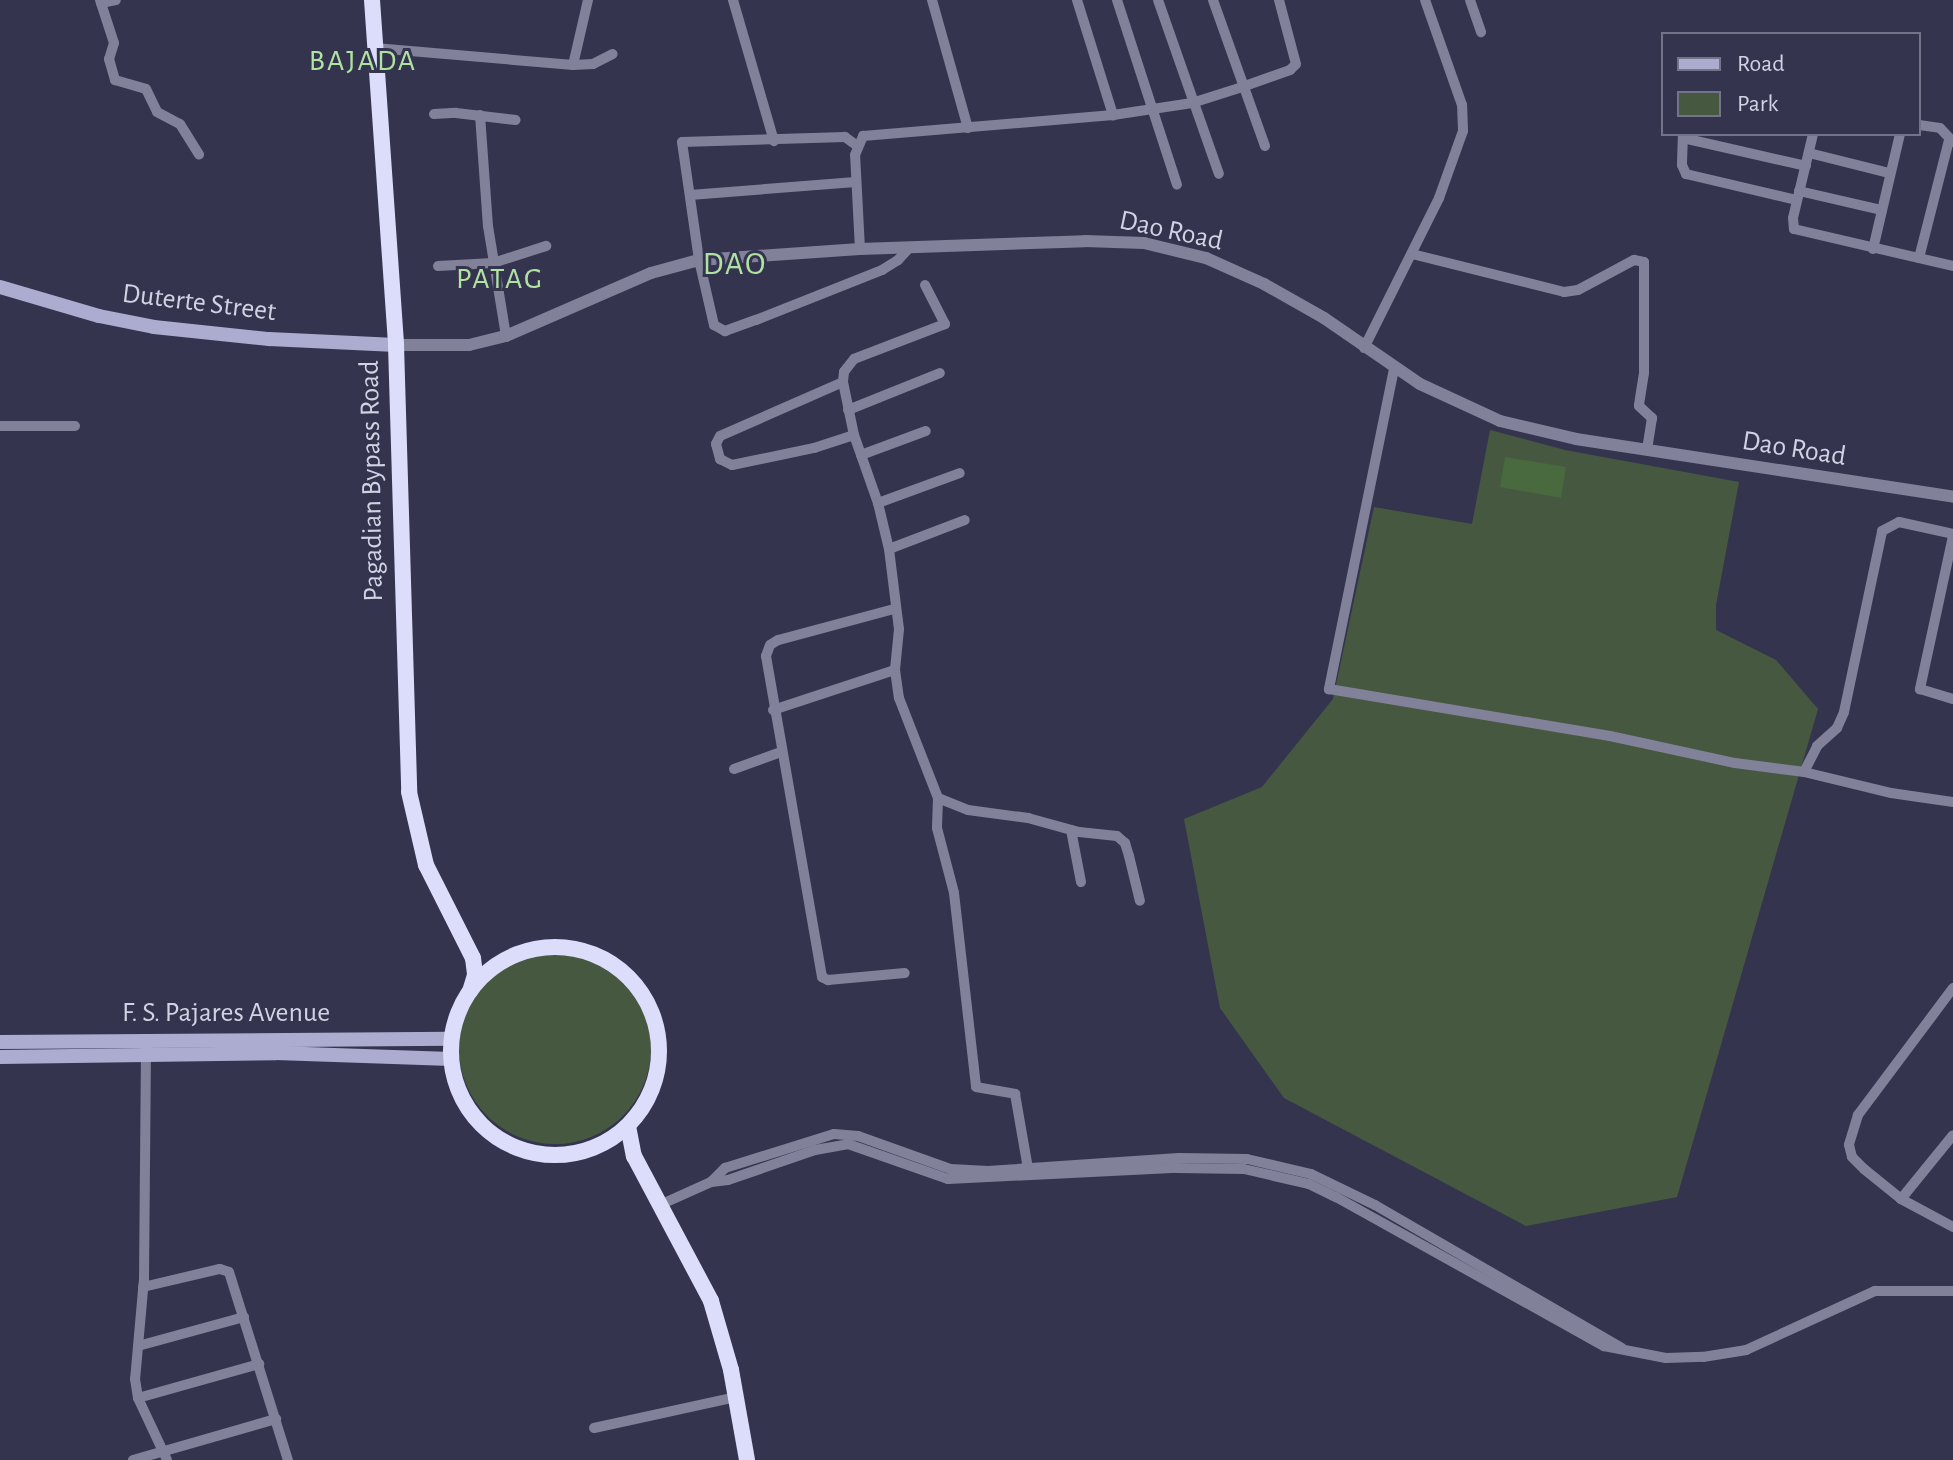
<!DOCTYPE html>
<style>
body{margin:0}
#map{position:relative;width:1953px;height:1460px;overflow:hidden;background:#35344f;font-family:"Alegreya Sans",sans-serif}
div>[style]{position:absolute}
.green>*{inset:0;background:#465940}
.round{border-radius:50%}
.water>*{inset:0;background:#49693f}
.minor>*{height:10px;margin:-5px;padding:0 5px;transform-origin:5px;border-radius:5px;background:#818299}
.tertiary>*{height:12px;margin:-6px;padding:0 6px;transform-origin:6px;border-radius:6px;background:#818299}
.secondary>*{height:14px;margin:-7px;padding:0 7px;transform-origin:7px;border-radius:7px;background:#abacd0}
.trunk>*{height:16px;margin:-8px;padding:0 8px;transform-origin:8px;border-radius:8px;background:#dcddfa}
.trunk>.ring{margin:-8px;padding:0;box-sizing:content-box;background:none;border:16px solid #dcddfa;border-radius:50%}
span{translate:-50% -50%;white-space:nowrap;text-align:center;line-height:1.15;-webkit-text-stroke:6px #35344f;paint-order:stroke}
.street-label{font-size:28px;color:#d1d2e3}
.neighbourhood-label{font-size:30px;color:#b0e2a2;letter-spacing:2px}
.quarter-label{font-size:32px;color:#b0e2a2;letter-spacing:2px}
.legend{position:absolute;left:1661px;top:32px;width:260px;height:104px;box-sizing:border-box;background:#35344f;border:2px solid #73738a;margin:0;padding:10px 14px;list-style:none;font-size:24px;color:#d1d2e3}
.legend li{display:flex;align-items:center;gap:16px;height:40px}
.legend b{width:40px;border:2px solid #73738a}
</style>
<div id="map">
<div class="green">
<div style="clip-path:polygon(1490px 430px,1565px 450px,1739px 482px,1716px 605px,1716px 630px,1776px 660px,1818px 709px,1677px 1197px,1526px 1226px,1284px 1098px,1220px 1008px,1184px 819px,1262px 787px,1333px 699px,1374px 507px,1472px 524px)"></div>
<div class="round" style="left:459px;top:952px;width:192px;height:192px"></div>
</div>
<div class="water">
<div style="clip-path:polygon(1505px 457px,1566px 467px,1561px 498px,1500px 487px)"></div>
</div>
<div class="minor">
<div style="left:100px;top:0;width:45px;rotate:72deg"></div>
<div style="left:114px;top:43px;width:17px;rotate:107deg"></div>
<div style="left:109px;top:59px;width:22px;rotate:74deg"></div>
<div style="left:115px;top:80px;width:32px;rotate:16deg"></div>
<div style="left:146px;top:89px;width:25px;rotate:64deg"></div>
<div style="left:157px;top:112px;width:26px;rotate:28deg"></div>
<div style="left:180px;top:124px;width:36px;rotate:58deg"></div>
<div style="left:733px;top:0;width:147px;rotate:73.8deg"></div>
<div style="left:932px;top:0;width:133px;rotate:74.3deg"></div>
<div style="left:1077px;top:0;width:121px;rotate:72.6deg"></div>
<div style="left:1117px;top:0;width:194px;rotate:72deg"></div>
<div style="left:1158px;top:0;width:184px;rotate:70.7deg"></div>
<div style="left:1213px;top:0;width:155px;rotate:70.4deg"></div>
<div style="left:1470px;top:0;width:34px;rotate:71deg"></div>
<div style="left:101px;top:3px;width:15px;rotate:-11deg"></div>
<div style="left:375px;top:48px;width:199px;rotate:4.9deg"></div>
<div style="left:573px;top:65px;width:20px;rotate:-3deg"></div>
<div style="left:593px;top:64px;width:22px;rotate:-27deg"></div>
<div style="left:573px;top:65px;width:67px;rotate:-77deg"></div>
<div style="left:434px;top:114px;width:22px;rotate:-3deg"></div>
<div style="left:456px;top:113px;width:60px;rotate:6.7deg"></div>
<div style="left:480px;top:115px;width:111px;rotate:85.9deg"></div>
<div style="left:488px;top:226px;width:111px;rotate:80.7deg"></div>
<div style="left:1919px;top:125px;width:21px;rotate:8deg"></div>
<div style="left:1940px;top:128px;width:19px;rotate:47deg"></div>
<div style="left:1683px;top:134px;width:31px;rotate:92deg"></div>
<div style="left:1682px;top:165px;width:10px;rotate:66deg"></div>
<div style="left:1686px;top:174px;width:114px;rotate:13.2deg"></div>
<div style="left:1813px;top:134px;width:86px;rotate:103.4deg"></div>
<div style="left:1793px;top:218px;width:11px;rotate:85deg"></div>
<div style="left:1794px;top:229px;width:163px;rotate:13.1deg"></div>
<div style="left:1683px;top:138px;width:126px;rotate:12.8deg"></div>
<div style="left:856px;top:145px;width:14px;rotate:-144deg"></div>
<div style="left:845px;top:137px;width:163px;rotate:178.2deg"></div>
<div style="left:682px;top:142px;width:119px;rotate:81.8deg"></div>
<div style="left:699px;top:260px;width:67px;rotate:77deg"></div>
<div style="left:714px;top:325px;width:13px;rotate:29deg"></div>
<div style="left:725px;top:331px;width:33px;rotate:-20deg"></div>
<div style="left:756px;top:320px;width:136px;rotate:-21.6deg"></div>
<div style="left:882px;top:270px;width:19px;rotate:-32deg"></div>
<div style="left:898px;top:260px;width:18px;rotate:-47deg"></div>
<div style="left:1809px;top:153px;width:82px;rotate:14deg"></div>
<div style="left:1799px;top:191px;width:84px;rotate:13deg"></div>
<div style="left:690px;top:195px;width:166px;rotate:-4.5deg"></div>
<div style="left:860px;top:249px;width:94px;rotate:-93deg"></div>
<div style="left:855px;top:155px;width:21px;rotate:-67deg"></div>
<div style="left:863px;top:136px;width:251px;rotate:-4.8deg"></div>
<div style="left:1113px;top:115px;width:80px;rotate:-8.6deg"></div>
<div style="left:1192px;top:103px;width:52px;rotate:-17.7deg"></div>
<div style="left:1242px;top:87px;width:51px;rotate:-19.5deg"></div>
<div style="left:1290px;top:70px;width:8px;rotate:-45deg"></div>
<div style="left:1296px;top:64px;width:66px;rotate:-104.9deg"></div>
<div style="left:1873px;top:249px;width:118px;rotate:-76.8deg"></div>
<div style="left:1412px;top:254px;width:157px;rotate:14deg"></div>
<div style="left:1564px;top:292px;width:14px;rotate:-8deg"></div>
<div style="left:1578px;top:290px;width:64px;rotate:-28.2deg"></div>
<div style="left:1634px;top:260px;width:10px;rotate:11deg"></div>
<div style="left:1644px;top:262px;width:111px;rotate:90deg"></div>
<div style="left:1644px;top:373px;width:33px;rotate:99deg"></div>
<div style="left:1639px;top:406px;width:18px;rotate:43deg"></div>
<div style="left:1652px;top:418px;width:32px;rotate:99deg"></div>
<div style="left:1919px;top:258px;width:122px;rotate:-75.7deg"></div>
<div style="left:438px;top:266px;width:55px;rotate:-3.1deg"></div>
<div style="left:493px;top:263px;width:56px;rotate:-17.8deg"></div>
<div style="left:925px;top:285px;width:44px;rotate:62.9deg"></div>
<div style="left:945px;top:324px;width:97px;rotate:159deg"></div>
<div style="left:854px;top:359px;width:16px;rotate:128deg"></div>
<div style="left:844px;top:372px;width:10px;rotate:96deg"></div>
<div style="left:843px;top:382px;width:54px;rotate:78.3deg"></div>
<div style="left:854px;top:435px;width:72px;rotate:70.6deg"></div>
<div style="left:878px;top:503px;width:47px;rotate:76.6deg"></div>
<div style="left:889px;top:549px;width:81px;rotate:82.9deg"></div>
<div style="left:899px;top:629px;width:41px;rotate:95.6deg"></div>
<div style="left:895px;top:670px;width:28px;rotate:82deg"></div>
<div style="left:899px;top:698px;width:107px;rotate:68.7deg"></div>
<div style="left:938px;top:798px;width:30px;rotate:92deg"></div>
<div style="left:937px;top:828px;width:67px;rotate:75.3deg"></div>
<div style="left:954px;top:893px;width:195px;rotate:83.5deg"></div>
<div style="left:976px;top:1087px;width:40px;rotate:10deg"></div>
<div style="left:1015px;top:1094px;width:81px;rotate:80.1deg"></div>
<div style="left:1364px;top:348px;width:168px;rotate:-63.4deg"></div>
<div style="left:1439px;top:198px;width:71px;rotate:-70.3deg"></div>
<div style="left:1463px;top:131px;width:26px;rotate:-92deg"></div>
<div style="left:1462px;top:105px;width:111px;rotate:-109.4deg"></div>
<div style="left:1394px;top:369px;width:327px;rotate:101.5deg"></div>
<div style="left:1329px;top:689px;width:285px;rotate:9.5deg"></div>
<div style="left:1610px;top:736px;width:128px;rotate:12.2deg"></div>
<div style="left:1735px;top:763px;width:70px;rotate:7.4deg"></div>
<div style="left:1804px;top:772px;width:89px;rotate:13.6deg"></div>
<div style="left:1891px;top:793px;width:63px;rotate:8.3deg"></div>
<div style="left:843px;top:382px;width:134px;rotate:156.3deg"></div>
<div style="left:720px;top:436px;width:9px;rotate:117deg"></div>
<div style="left:716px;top:444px;width:16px;rotate:75deg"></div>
<div style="left:720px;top:459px;width:13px;rotate:27deg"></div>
<div style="left:732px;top:465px;width:84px;rotate:-11.7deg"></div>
<div style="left:814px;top:448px;width:42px;rotate:-18deg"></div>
<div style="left:848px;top:410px;width:99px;rotate:-21.9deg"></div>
<div style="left:0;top:426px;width:75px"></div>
<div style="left:861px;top:455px;width:69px;rotate:-20.3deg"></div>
<div style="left:878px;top:503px;width:87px;rotate:-20.1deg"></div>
<div style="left:1953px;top:536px;width:157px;rotate:102.2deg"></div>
<div style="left:1920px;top:689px;width:34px;rotate:17deg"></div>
<div style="left:889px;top:549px;width:81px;rotate:-20.9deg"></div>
<div style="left:894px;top:609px;width:120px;rotate:165deg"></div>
<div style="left:778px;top:640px;width:9px;rotate:148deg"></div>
<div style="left:770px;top:645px;width:12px;rotate:110deg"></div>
<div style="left:766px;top:656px;width:326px;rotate:80.1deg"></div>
<div style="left:822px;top:977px;width:7px;rotate:27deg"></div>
<div style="left:828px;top:980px;width:77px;rotate:-5.2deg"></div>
<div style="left:773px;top:710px;width:128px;rotate:-18.2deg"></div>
<div style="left:734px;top:769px;width:50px;rotate:-19.9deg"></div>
<div style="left:1804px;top:772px;width:29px;rotate:-63deg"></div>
<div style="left:1817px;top:746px;width:27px;rotate:-42deg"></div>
<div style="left:1837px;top:728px;width:17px;rotate:-66deg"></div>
<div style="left:1844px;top:712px;width:185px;rotate:-78.1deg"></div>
<div style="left:1882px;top:531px;width:19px;rotate:-28deg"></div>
<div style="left:1899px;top:522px;width:55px;rotate:12.5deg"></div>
<div style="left:938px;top:798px;width:32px;rotate:22deg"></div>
<div style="left:968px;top:810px;width:61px;rotate:7.6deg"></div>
<div style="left:1028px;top:818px;width:53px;rotate:15.4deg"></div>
<div style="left:1079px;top:832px;width:38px;rotate:6deg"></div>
<div style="left:1117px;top:836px;width:11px;rotate:41deg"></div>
<div style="left:1125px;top:843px;width:14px;rotate:73deg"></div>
<div style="left:1129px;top:856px;width:46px;rotate:76.3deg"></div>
<div style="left:1071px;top:830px;width:53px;rotate:79.1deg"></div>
<div style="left:1953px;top:988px;width:159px;rotate:126.8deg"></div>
<div style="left:1858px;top:1115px;width:31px;rotate:107deg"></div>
<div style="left:1849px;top:1145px;width:12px;rotate:76deg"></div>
<div style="left:1852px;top:1157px;width:17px;rotate:45deg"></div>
<div style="left:1864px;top:1169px;width:48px;rotate:39deg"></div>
<div style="left:1901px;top:1199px;width:59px;rotate:28.3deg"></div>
<div style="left:146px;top:1049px;width:230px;rotate:90.5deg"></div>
<div style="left:144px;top:1279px;width:100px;rotate:95.1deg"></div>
<div style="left:135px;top:1379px;width:19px;rotate:81deg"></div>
<div style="left:138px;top:1398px;width:68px;rotate:64.9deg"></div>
<div style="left:711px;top:1182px;width:17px;rotate:-7deg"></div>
<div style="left:728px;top:1180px;width:92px;rotate:-19deg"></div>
<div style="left:815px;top:1150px;width:34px;rotate:-10deg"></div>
<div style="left:848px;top:1144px;width:106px;rotate:19.3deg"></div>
<div style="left:948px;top:1179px;width:229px;rotate:-2.8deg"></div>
<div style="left:1177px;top:1168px;width:67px;rotate:0.9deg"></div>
<div style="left:1244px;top:1169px;width:67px;rotate:13deg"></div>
<div style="left:1309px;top:1184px;width:30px;rotate:26deg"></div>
<div style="left:1336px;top:1197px;width:307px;rotate:29.1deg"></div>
<div style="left:1604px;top:1346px;width:63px;rotate:11deg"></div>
<div style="left:1666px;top:1358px;width:37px;rotate:-2deg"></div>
<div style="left:1703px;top:1357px;width:44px;rotate:-9.2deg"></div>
<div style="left:1746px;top:1350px;width:142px;rotate:-24.6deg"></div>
<div style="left:1875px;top:1291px;width:78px"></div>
<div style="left:1901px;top:1199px;width:82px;rotate:-50.9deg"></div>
<div style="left:662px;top:1204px;width:54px;rotate:-24.2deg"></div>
<div style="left:711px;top:1182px;width:20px;rotate:-45deg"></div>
<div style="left:725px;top:1168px;width:114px;rotate:-17.3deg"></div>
<div style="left:834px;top:1134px;width:24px;rotate:5deg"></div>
<div style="left:858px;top:1136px;width:98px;rotate:19.7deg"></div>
<div style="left:950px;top:1169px;width:38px;rotate:3deg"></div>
<div style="left:988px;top:1171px;width:191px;rotate:-3.9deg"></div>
<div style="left:1179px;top:1158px;width:68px;rotate:0.8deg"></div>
<div style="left:1247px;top:1159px;width:66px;rotate:13.2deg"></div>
<div style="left:1311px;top:1174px;width:71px;rotate:25.8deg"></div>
<div style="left:1375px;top:1205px;width:285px;rotate:30.1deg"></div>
<div style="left:143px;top:1287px;width:79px;rotate:-13.2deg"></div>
<div style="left:220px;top:1269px;width:9px;rotate:18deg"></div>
<div style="left:229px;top:1272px;width:197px;rotate:72.6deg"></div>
<div style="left:138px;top:1346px;width:110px;rotate:-15.3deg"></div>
<div style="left:138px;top:1398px;width:126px;rotate:-15.7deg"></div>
<div style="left:594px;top:1428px;width:145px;rotate:-12.3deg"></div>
<div style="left:133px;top:1460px;width:149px;rotate:-16deg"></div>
</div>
<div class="tertiary">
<div style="left:396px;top:345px;width:73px"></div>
<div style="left:469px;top:345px;width:38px;rotate:-14deg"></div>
<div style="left:506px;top:336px;width:158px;rotate:-23.5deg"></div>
<div style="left:651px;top:273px;width:50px;rotate:-15.2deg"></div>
<div style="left:699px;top:260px;width:161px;rotate:-3.9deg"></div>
<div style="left:860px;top:249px;width:225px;rotate:-2deg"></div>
<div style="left:1085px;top:241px;width:59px;rotate:1.9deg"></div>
<div style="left:1144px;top:243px;width:64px;rotate:13.6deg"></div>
<div style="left:1206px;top:258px;width:64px;rotate:24.1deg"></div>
<div style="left:1264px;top:284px;width:69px;rotate:29.5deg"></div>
<div style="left:1324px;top:318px;width:116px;rotate:34.5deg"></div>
<div style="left:1420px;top:384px;width:88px;rotate:24.8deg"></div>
<div style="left:1500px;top:421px;width:78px;rotate:13.3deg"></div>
<div style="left:1576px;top:439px;width:381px;rotate:8.7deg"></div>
</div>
<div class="secondary">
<div style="left:0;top:287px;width:103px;rotate:16.3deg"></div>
<div style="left:99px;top:316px;width:56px;rotate:11.3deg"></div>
<div style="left:154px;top:327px;width:116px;rotate:6deg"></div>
<div style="left:269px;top:339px;width:127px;rotate:2.7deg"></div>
<div style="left:0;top:1042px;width:452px;rotate:-0.4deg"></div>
<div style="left:0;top:1057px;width:276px;rotate:-0.8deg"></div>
<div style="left:276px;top:1053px;width:175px;rotate:2deg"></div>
</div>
<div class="trunk">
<div style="left:372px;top:0;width:346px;rotate:86deg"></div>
<div style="left:396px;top:345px;width:447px;rotate:88.3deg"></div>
<div style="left:409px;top:792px;width:75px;rotate:76.9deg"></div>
<div style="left:426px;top:865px;width:104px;rotate:63.2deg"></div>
<div style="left:473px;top:958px;width:17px;rotate:83deg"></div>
<div style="left:475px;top:975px;width:17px;rotate:107deg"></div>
<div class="ring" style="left:451px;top:947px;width:192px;height:192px"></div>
<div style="left:628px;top:1126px;width:31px;rotate:79deg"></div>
<div style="left:634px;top:1156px;width:164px;rotate:62deg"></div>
<div style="left:711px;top:1301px;width:72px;rotate:73.8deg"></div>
<div style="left:731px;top:1370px;width:91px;rotate:79.9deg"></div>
</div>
<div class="street-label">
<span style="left:1171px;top:231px;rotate:12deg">Dao Road</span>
<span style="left:199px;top:303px;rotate:7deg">Duterte Street</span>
<span style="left:1794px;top:449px;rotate:9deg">Dao Road</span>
<span style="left:372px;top:481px;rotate:-91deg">Pagadian Bypass Road</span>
<span style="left:226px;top:1013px">F. S. Pajares Avenue</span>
</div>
<div class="neighbourhood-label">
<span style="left:363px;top:61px">BAJADA</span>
<span style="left:500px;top:279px">PATAG</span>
</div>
<div class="quarter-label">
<span style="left:735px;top:264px">DAO</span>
</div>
<ul class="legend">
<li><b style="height:10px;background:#abacd0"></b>Road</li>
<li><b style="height:22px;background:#465940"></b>Park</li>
</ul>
</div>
